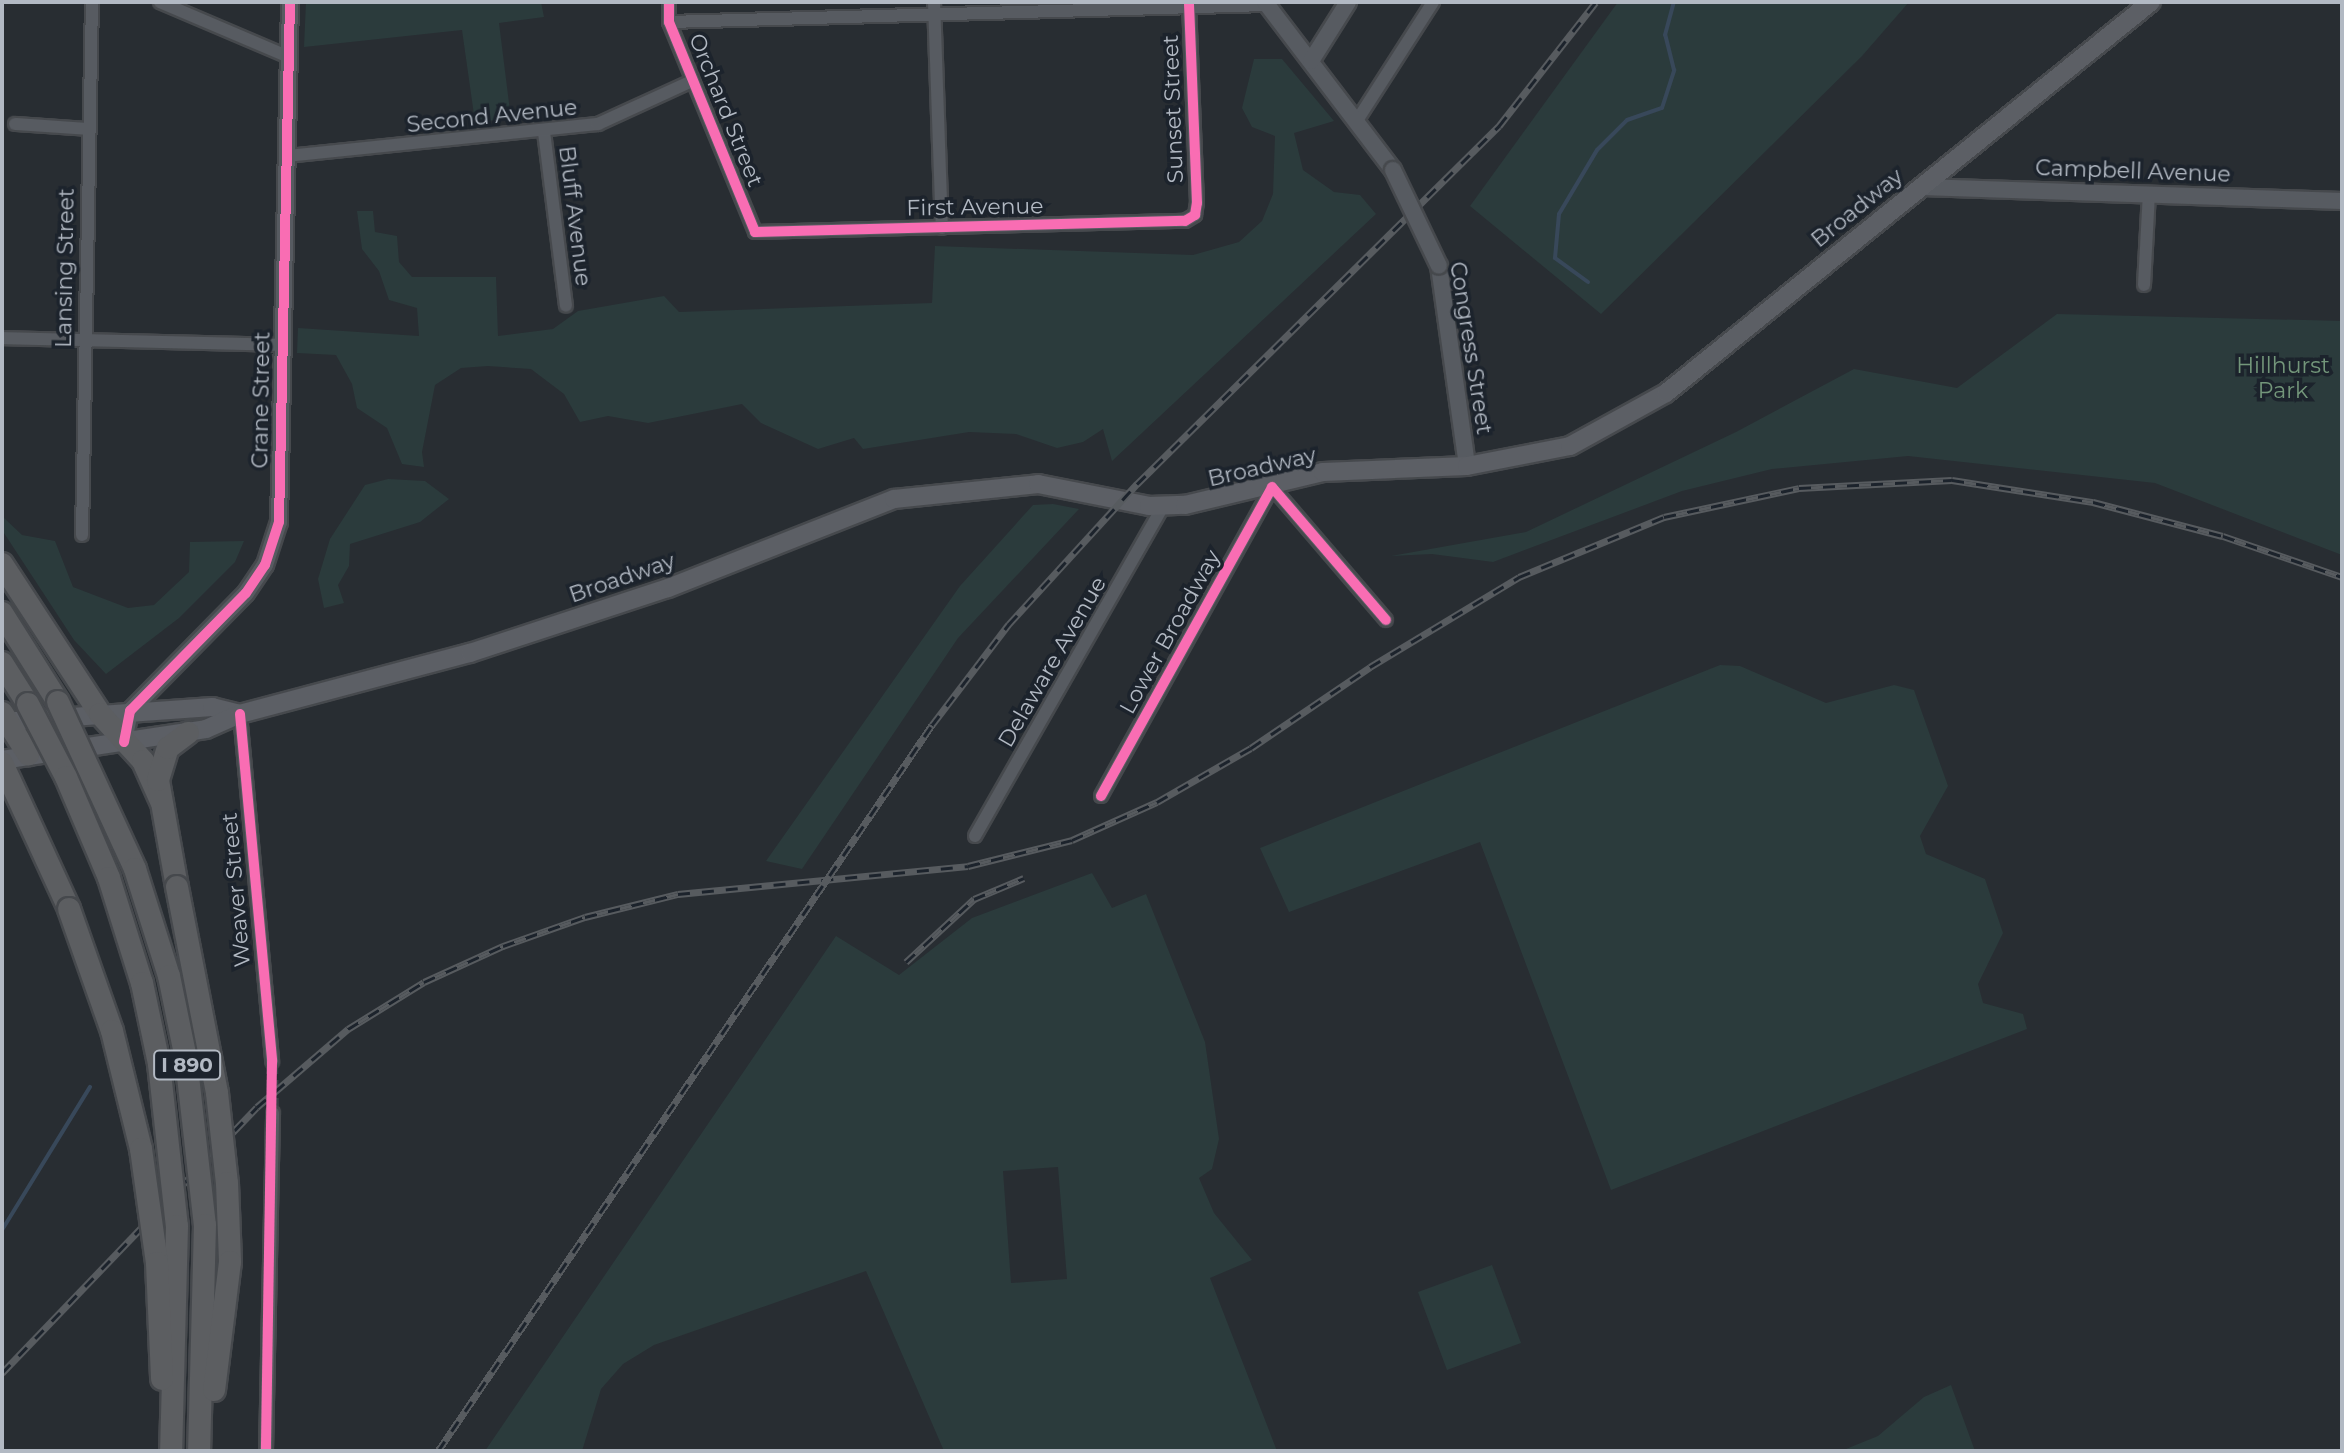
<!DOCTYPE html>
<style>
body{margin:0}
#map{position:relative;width:2344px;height:1453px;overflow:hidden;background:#282d32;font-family:Montserrat,sans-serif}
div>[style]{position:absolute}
.green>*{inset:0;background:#2b3b3c}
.stream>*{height:4px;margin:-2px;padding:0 2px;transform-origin:2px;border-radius:2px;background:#38485a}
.minor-tunnel>*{height:12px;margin-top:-6px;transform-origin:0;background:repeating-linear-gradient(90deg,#3d4248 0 12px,transparent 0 18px)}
.roads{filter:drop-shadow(2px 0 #46494d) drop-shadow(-2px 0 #46494d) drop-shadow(0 2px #46494d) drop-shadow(0 -2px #46494d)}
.minor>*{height:12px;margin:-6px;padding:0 6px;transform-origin:6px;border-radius:6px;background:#575b61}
.tertiary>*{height:16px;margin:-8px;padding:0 8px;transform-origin:8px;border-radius:8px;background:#575b61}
.secondary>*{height:18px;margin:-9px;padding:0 9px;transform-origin:9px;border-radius:9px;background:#5c5f65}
.motorway>*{height:22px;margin:-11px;padding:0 11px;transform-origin:11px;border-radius:11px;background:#5c5e61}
.rail>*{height:7px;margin-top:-3.5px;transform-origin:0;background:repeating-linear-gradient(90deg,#1c232c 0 12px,#575b5f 0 24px);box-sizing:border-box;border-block:2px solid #575b5f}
.bridges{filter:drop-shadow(2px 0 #46494d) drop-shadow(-2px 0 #46494d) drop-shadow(0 2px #46494d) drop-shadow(0 -2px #46494d)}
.tertiary-bridge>*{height:16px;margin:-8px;padding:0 8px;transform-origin:8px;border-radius:8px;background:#575b61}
.motorway-bridge>*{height:22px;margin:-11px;padding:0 11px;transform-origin:11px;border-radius:11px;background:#5c5e61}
.cycleway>*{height:10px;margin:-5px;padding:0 5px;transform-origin:5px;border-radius:5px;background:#f96db3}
span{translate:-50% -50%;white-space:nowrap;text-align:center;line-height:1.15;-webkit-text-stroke:7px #1c232c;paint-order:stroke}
.shield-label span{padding:2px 6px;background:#1c232c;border:2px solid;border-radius:6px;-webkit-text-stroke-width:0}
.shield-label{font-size:20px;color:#b2b9c3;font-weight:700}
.street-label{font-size:22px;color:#b2b9c3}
.park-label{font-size:22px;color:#73967a}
.frame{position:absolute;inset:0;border:4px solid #b2b9c3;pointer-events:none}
</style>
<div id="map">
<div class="green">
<div style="clip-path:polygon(306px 2px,541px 2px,544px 17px,499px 23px,511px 119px,475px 122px,462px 30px,304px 47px)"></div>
<div style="clip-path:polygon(1618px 2px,1909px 2px,1862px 56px,1601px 314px,1470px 206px)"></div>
<div style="clip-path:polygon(1254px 59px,1282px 59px,1334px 121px,1294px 133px,1303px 170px,1334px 192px,1360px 195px,1376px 214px,1112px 461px,1103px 429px,1083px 442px,1057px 448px,1016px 434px,969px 432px,863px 449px,854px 438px,818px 449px,761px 423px,742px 404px,648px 423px,608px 416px,580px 422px,564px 394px,531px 369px,488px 366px,461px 368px,435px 385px,422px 452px,424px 467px,402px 464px,387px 428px,357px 408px,352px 384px,336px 355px,297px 353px,298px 328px,419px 336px,417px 308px,389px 300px,379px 271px,362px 249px,357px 211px,373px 211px,375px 232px,397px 236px,399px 262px,412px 277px,496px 277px,498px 336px,553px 329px,578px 311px,664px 296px,679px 312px,932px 303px,935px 246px,1193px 255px,1239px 242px,1262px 221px,1273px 194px,1275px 136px,1252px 127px,1242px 108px)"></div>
<div style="clip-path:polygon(2057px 314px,2342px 321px,2342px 555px,2155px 483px,1908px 456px,1772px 469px,1682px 491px,1493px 562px,1432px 554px,1391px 556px,1526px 532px,1736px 432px,1854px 369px,1957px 388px)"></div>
<div style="clip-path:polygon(388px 479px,425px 481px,449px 499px,420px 522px,350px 544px,349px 566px,338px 585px,344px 603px,324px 608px,318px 579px,330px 539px,365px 485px)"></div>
<div style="clip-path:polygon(2px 500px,3px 517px,22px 535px,55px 541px,73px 587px,128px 608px,154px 605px,189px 572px,190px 542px,244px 541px,235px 562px,179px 618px,106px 674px,74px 640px,2px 530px)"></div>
<div style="clip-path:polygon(1053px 504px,1079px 509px,958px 638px,802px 869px,766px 861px,960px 586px,1033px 505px)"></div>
<div style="clip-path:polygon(1720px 665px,1740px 666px,1826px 703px,1894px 685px,1914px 690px,1948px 786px,1920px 836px,1926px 854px,1985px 879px,2003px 933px,1978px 984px,1983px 1003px,2023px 1014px,2027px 1029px,1611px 1190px,1480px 842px,1289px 912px,1260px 848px)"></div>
<div style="clip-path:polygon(evenodd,1092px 873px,1112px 908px,1146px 894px,1205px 1042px,1219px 1139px,1212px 1169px,1199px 1178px,1214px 1213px,1252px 1260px,1210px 1278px,1277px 1451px,944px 1451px,866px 1271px,654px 1345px,623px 1364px,601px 1389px,582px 1451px,485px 1451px,836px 936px,899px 975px,972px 918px,1092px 873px,1058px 1167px,1067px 1279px,1011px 1283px,1003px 1171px,1058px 1167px)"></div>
<div style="clip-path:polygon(1492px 1265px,1521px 1343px,1447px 1370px,1418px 1292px)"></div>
<div style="clip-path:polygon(1951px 1385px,1975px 1451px,1841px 1451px,1878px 1436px,1924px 1397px)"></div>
</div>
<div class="stream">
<div style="left:1588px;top:282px;width:41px;rotate:-144deg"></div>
<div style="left:1555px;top:258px;width:44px;rotate:-84.8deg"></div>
<div style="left:1559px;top:214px;width:74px;rotate:-59.3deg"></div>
<div style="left:1597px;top:150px;width:42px;rotate:-45deg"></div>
<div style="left:1627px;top:120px;width:37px;rotate:-19deg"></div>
<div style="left:1662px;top:108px;width:40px;rotate:-72deg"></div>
<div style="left:1674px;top:70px;width:36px;rotate:-104deg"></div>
<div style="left:1665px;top:35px;width:34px;rotate:-75deg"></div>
<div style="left:2px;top:1230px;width:168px;rotate:-58.4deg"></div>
</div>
<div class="minor-tunnel">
<div style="left:272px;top:1062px;width:51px;rotate:88.9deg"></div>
</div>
<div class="roads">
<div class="minor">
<div style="left:160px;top:2px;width:140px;rotate:23.1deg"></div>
<div style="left:669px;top:2px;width:20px;rotate:90deg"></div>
<div style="left:669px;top:22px;width:227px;rotate:67.7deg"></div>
<div style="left:755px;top:232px;width:430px;rotate:-1.5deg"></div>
<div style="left:1185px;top:221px;width:12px;rotate:-31deg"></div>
<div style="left:1195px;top:215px;width:12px;rotate:-81deg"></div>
<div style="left:1197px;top:203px;width:201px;rotate:-92.3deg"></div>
<div style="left:934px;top:2px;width:226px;rotate:88deg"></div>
<div style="left:669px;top:22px;width:598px;rotate:-1.63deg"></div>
<div style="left:1358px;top:119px;width:139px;rotate:-57.3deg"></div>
<div style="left:15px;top:124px;width:73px;rotate:3.9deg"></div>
<div style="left:544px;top:132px;width:175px;rotate:82.8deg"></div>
<div style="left:287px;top:156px;width:313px;rotate:-5.9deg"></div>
<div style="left:598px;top:124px;width:103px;rotate:-24.6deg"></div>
<div style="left:2144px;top:285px;width:92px;rotate:-86.9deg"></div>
<div style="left:2px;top:338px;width:279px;rotate:1.4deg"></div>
<div style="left:82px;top:535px;width:533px;rotate:-88.93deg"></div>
<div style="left:240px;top:714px;width:349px;rotate:84.7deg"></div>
<div style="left:1101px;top:796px;width:353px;rotate:-61deg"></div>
<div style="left:1272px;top:487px;width:175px;rotate:49.4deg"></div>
<div style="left:975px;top:836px;width:379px;rotate:-60.3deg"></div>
<div style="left:266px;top:1451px;width:338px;rotate:-88.8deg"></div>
</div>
<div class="tertiary">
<div style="left:1265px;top:2px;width:211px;rotate:52.7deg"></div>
<div style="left:1311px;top:61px;width:70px;rotate:-57.9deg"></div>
<div style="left:1922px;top:187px;width:420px;rotate:1.9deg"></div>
<div style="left:1439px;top:266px;width:202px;rotate:82deg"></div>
<div style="left:124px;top:742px;width:32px;rotate:-79deg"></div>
<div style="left:130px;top:711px;width:165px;rotate:-45.5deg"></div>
<div style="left:246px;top:593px;width:34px;rotate:-56deg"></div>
<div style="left:265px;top:565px;width:45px;rotate:-72deg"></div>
<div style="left:279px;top:522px;width:520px;rotate:-88.79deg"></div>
</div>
<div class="secondary">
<div style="left:2px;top:722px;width:211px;rotate:-4.1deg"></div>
<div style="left:212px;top:707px;width:29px;rotate:14deg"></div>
<div style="left:2px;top:760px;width:206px;rotate:-8.6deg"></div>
<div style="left:206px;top:729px;width:37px;rotate:-24deg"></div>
<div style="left:240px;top:714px;width:238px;rotate:-14.9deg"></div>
<div style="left:470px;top:653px;width:208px;rotate:-18.2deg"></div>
<div style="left:668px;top:588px;width:243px;rotate:-21.5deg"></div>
<div style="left:894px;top:499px;width:145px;rotate:-5.9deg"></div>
<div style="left:1038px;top:484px;width:113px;rotate:11.2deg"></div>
<div style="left:1149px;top:506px;width:36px;rotate:-2deg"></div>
<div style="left:1185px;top:505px;width:142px;rotate:-13.4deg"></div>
<div style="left:1323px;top:472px;width:144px;rotate:-2.4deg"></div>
<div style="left:1467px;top:466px;width:105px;rotate:-11deg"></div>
<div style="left:1570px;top:446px;width:110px;rotate:-28.9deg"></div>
<div style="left:1666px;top:393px;width:623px;rotate:-38.88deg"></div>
</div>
<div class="motorway">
<div style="left:2px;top:564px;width:179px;rotate:56.8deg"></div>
<div style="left:100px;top:714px;width:64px;rotate:47.5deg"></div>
<div style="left:143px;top:761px;width:44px;rotate:65.8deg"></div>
<div style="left:2px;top:613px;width:105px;rotate:57.8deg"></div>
<div style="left:2px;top:663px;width:49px;rotate:57.6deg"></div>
<div style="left:2px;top:713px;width:49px;rotate:57.6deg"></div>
<div style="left:2px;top:763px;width:161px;rotate:65.3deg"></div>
<div style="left:177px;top:887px;width:109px;rotate:-100.1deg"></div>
<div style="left:158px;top:780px;width:34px;rotate:-73deg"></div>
<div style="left:168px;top:748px;width:25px;rotate:-37deg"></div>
</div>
</div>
<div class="rail">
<div style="left:906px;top:962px;width:93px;rotate:-42.8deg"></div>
<div style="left:974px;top:899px;width:54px;rotate:-22.8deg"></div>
<div style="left:2px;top:1373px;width:368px;rotate:-46.2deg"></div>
<div style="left:257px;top:1107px;width:120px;rotate:-40.6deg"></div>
<div style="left:348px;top:1029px;width:89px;rotate:-31.7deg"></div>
<div style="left:424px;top:982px;width:87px;rotate:-24.5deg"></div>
<div style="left:503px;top:946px;width:87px;rotate:-19.5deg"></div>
<div style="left:585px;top:917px;width:96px;rotate:-13.9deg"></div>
<div style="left:678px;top:894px;width:291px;rotate:-5.5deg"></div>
<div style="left:968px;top:866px;width:107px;rotate:-14deg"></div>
<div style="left:1072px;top:840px;width:93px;rotate:-24.1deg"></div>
<div style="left:1157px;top:802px;width:108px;rotate:-29.9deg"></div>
<div style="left:1251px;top:748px;width:144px;rotate:-34.2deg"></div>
<div style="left:1370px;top:667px;width:174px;rotate:-31.1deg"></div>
<div style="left:1519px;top:577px;width:157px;rotate:-22.5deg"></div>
<div style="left:1664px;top:517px;width:138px;rotate:-12.1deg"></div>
<div style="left:1799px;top:488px;width:153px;rotate:-3deg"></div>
<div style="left:1952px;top:480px;width:143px;rotate:8.9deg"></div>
<div style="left:2093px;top:502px;width:134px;rotate:14.7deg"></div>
<div style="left:2223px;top:536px;width:126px;rotate:19deg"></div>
<div style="left:438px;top:1451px;width:878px;rotate:-55.77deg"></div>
<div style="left:932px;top:725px;width:127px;rotate:-52.7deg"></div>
<div style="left:1009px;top:624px;width:190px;rotate:-47.6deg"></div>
<div style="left:1137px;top:484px;width:509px;rotate:-44.68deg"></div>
<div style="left:1499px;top:126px;width:157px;rotate:-52deg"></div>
</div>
<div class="bridges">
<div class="tertiary-bridge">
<div style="left:1393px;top:170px;width:106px;rotate:64.4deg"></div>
</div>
<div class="motorway-bridge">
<div style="left:58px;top:702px;width:184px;rotate:65.2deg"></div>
<div style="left:135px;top:869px;width:112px;rotate:72.4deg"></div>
<div style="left:169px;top:976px;width:85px;rotate:78.4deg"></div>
<div style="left:186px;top:1059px;width:167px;rotate:83.5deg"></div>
<div style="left:205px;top:1225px;width:226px;rotate:91.5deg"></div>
<div style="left:28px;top:704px;width:82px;rotate:62.5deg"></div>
<div style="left:66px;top:777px;width:110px;rotate:66.9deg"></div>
<div style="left:109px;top:878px;width:110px;rotate:72.6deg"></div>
<div style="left:142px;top:983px;width:83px;rotate:78.1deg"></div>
<div style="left:159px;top:1064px;width:163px;rotate:83.7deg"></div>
<div style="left:177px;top:1226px;width:225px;rotate:91.5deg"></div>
<div style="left:177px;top:887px;width:210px;rotate:79deg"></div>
<div style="left:217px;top:1093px;width:91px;rotate:83.7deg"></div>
<div style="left:227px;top:1183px;width:79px;rotate:87.8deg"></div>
<div style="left:230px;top:1262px;width:129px;rotate:97.1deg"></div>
<div style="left:69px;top:909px;width:129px;rotate:70.6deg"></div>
<div style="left:112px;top:1031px;width:122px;rotate:76.2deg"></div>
<div style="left:141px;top:1149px;width:115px;rotate:82deg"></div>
<div style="left:157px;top:1263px;width:116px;rotate:87.5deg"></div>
</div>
</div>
<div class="cycleway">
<div style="left:669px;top:2px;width:20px;rotate:90deg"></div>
<div style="left:669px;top:22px;width:227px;rotate:67.7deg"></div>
<div style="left:755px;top:232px;width:430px;rotate:-1.5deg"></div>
<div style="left:1185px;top:221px;width:12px;rotate:-31deg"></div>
<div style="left:1195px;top:215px;width:12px;rotate:-81deg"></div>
<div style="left:1197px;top:203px;width:201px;rotate:-92.3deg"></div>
<div style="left:240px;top:714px;width:349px;rotate:84.7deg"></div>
<div style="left:272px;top:1062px;width:389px;rotate:90.9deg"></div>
<div style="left:124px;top:742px;width:32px;rotate:-79deg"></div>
<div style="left:130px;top:711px;width:165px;rotate:-45.5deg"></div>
<div style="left:246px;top:593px;width:34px;rotate:-56deg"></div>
<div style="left:265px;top:565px;width:45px;rotate:-72deg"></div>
<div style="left:279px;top:522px;width:520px;rotate:-88.79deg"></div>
<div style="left:1101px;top:796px;width:353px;rotate:-61deg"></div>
<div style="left:1272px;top:487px;width:175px;rotate:49.4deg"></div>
</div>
<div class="shield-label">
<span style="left:187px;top:1065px">I 890</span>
</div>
<div class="street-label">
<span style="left:1173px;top:109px;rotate:-92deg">Sunset Street</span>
<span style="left:726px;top:110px;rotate:68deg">Orchard Street</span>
<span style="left:492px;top:116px;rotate:-6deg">Second Avenue</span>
<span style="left:2133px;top:171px;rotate:2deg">Campbell Avenue</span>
<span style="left:975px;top:207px;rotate:-1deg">First Avenue</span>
<span style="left:1857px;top:208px;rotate:-39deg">Broadway</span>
<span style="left:575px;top:216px;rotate:83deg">Bluff Avenue</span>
<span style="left:65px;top:268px;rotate:-89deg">Lansing Street</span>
<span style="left:1471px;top:348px;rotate:81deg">Congress Street</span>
<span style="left:261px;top:400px;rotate:-89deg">Crane Street</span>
<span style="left:1262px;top:467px;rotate:-13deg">Broadway</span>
<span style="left:622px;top:578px;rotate:-19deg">Broadway</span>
<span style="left:1170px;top:632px;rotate:-61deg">Lower Broadway</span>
<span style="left:1052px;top:662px;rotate:-60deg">Delaware Avenue</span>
<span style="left:236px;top:890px;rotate:-95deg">Weaver Street</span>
</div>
<div class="park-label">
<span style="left:2283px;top:378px">Hillhurst<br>Park</span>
</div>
<div class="frame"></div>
</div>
